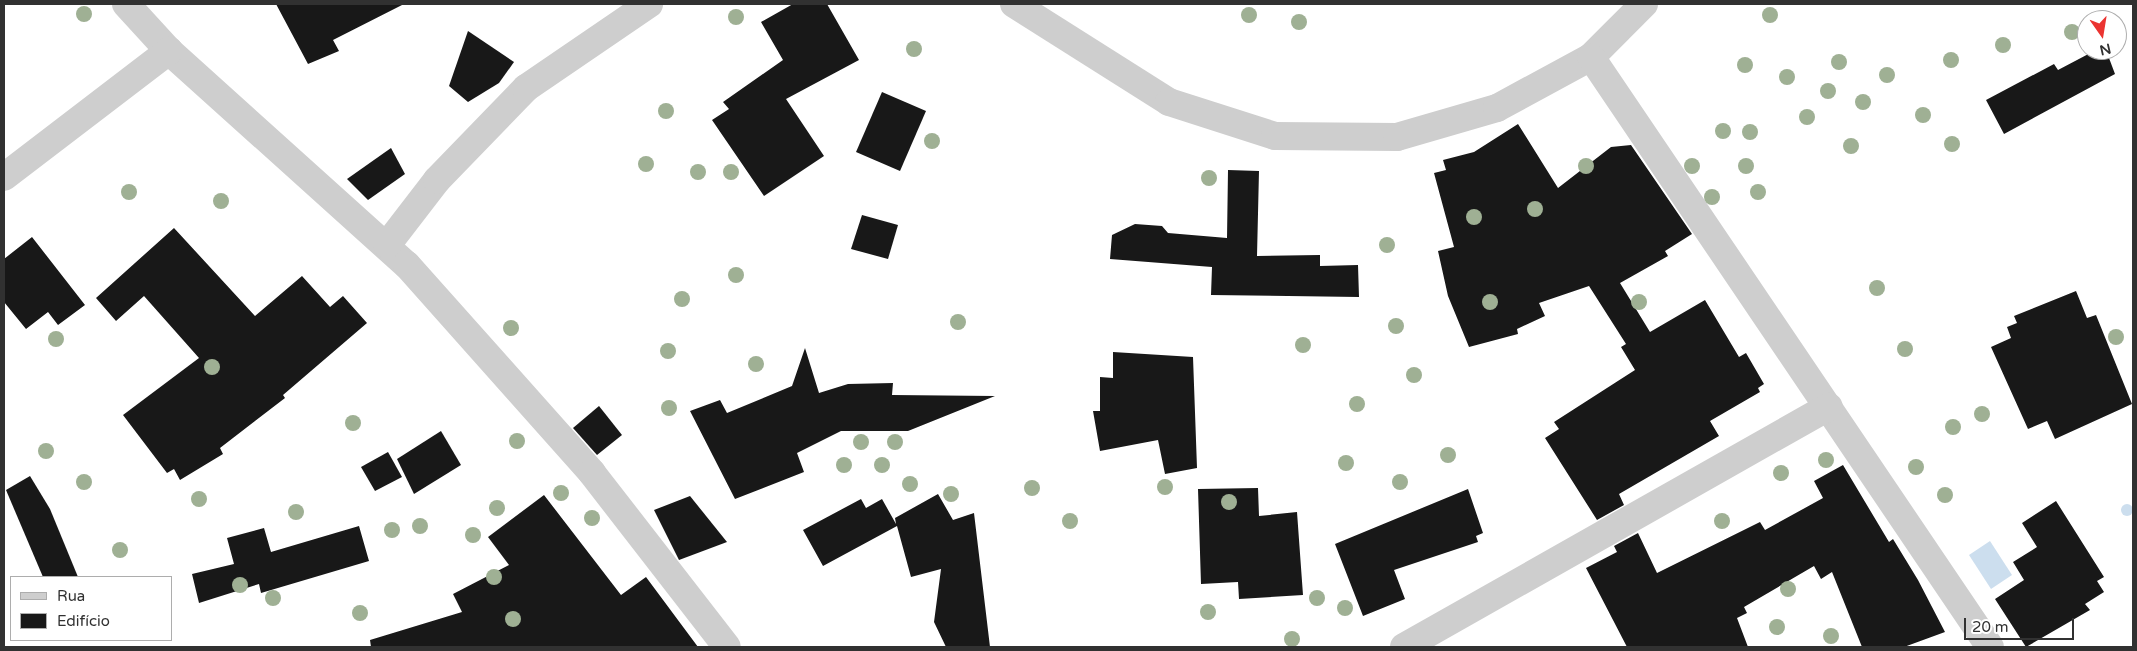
<!DOCTYPE html>
<meta charset="utf-8">
<style>
body{margin:0}
#map{position:relative;width:2137px;height:651px;overflow:hidden;background:#fff;font-family:"Varela Round",sans-serif}
div>[style]{position:absolute}
.water>*{inset:0;background:#ccdeee}
.round{border-radius:50%}
.building>*{inset:0;background:#181818}
.minor>*{height:28px;margin:-14px;padding:0 14px;transform-origin:14px;border-radius:14px;background:#cecece}
.trees>*{width:16px;height:16px;margin:-8px;border-radius:50%;background:#9fb094}
span{translate:-50% -50%;white-space:nowrap;text-align:center;line-height:1.15;-webkit-text-stroke:5px #fff;paint-order:stroke}
.frame{position:absolute;inset:0;border:5px solid #313131;pointer-events:none}
.legend{position:absolute;left:10px;top:576px;width:162px;height:65px;box-sizing:border-box;background:#fff;border:1px solid #adadad;margin:0;padding:6px 9px;list-style:none;font-size:15px;color:#313131}
.legend li{display:flex;align-items:center;gap:10px;height:25px}
.legend b{width:25px;border:1px solid #adadad}
.north{position:absolute;left:2077px;top:10px;width:50px;height:50px;box-sizing:border-box;background:#fff;border:1px solid #adadad;border-radius:50%;rotate:167deg;font-size:14px;font-weight:700;line-height:20px;text-align:center;color:#313131}
.north::after{content:'';display:block;margin:auto;width:18px;height:22px;background:#eb3431;clip-path:polygon(50% 0,100% 100%,50% 72%,0 100%)}
.scale{position:absolute;left:1964px;top:618px;width:110px;height:22px;box-sizing:border-box;border:2px solid #313131;border-top:0;padding-left:6px;font-size:15px;line-height:18px;white-space:nowrap;color:#313131;-webkit-text-stroke:4px #fff;paint-order:stroke}
</style>
<div id="map">
<div class="water">
<div class="round" style="left:2121px;top:504px;width:12px;height:12px"></div>
<div style="clip-path:polygon(1990px 541px,2012px 575px,1991px 589px,1969px 555px)"></div>
</div>
<div class="building">
<div style="clip-path:polygon(276px 4px,404px 4px,333px 40px,339px 51px,308px 64px)"></div>
<div style="clip-path:polygon(793px 4px,827px 4px,859px 60px,786px 99px,824px 156px,764px 196px,712px 120px,729px 109px,723px 102px,783px 60px,761px 22px)"></div>
<div style="clip-path:polygon(468px 31px,514px 62px,499px 83px,468px 102px,449px 86px)"></div>
<div style="clip-path:polygon(2096px 50px,2106px 50px,2115px 74px,2004px 134px,1986px 100px,2054px 64px,2058px 70px)"></div>
<div style="clip-path:polygon(882px 92px,926px 111px,900px 171px,856px 152px)"></div>
<div style="clip-path:polygon(1518px 124px,1558px 188px,1611px 147px,1631px 145px,1692px 234px,1665px 251px,1668px 256px,1620px 283px,1650px 332px,1705px 300px,1739px 357px,1746px 353px,1764px 384px,1758px 388px,1760px 392px,1710px 421px,1719px 436px,1619px 494px,1624px 505px,1597px 520px,1545px 438px,1559px 429px,1554px 422px,1635px 370px,1621px 347px,1626px 344px,1589px 286px,1539px 303px,1545px 316px,1517px 329px,1518px 334px,1469px 347px,1448px 296px,1438px 251px,1454px 247px,1434px 173px,1446px 170px,1443px 160px,1474px 152px)"></div>
<div style="clip-path:polygon(391px 148px,405px 174px,368px 200px,347px 179px)"></div>
<div style="clip-path:polygon(1228px 170px,1259px 171px,1257px 256px,1320px 255px,1320px 266px,1358px 265px,1359px 297px,1211px 295px,1212px 267px,1110px 259px,1112px 235px,1135px 224px,1162px 226px,1168px 233px,1227px 238px)"></div>
<div style="clip-path:polygon(862px 215px,898px 225px,888px 259px,851px 249px)"></div>
<div style="clip-path:polygon(174px 228px,255px 316px,302px 276px,330px 307px,343px 296px,367px 323px,283px 395px,285px 398px,220px 448px,223px 454px,180px 480px,174px 469px,167px 473px,123px 415px,199px 358px,144px 296px,116px 321px,96px 298px)"></div>
<div style="clip-path:polygon(32px 237px,85px 305px,58px 325px,48px 312px,26px 329px,4px 302px,4px 259px)"></div>
<div style="clip-path:polygon(2076px 291px,2087px 318px,2096px 315px,2132px 404px,2055px 439px,2047px 421px,2028px 429px,1991px 347px,2011px 338px,2007px 327px,2017px 323px,2014px 316px)"></div>
<div style="clip-path:polygon(805px 348px,819px 393px,848px 384px,893px 383px,892px 395px,995px 396px,908px 431px,841px 431px,797px 453px,804px 472px,735px 499px,690px 411px,720px 400px,727px 413px,792px 386px)"></div>
<div style="clip-path:polygon(1113px 352px,1193px 357px,1197px 468px,1165px 474px,1158px 440px,1100px 451px,1093px 411px,1100px 411px,1100px 377px,1113px 378px)"></div>
<div style="clip-path:polygon(599px 406px,622px 435px,597px 455px,573px 428px)"></div>
<div style="clip-path:polygon(441px 431px,461px 465px,414px 494px,397px 459px)"></div>
<div style="clip-path:polygon(388px 452px,402px 477px,375px 491px,361px 467px)"></div>
<div style="clip-path:polygon(1843px 465px,1889px 542px,1893px 539px,1918px 580px,1945px 632px,1904px 647px,1862px 647px,1832px 572px,1821px 579px,1814px 566px,1744px 607px,1747px 613px,1737px 618px,1748px 647px,1627px 647px,1586px 568px,1617px 552px,1614px 546px,1638px 533px,1657px 573px,1760px 522px,1765px 530px,1823px 498px,1814px 481px)"></div>
<div style="clip-path:polygon(30px 476px,50px 509px,78px 577px,43px 577px,6px 490px)"></div>
<div style="clip-path:polygon(1258px 488px,1259px 516px,1297px 512px,1303px 595px,1239px 599px,1238px 582px,1201px 584px,1198px 489px)"></div>
<div style="clip-path:polygon(1468px 489px,1483px 533px,1476px 536px,1478px 542px,1394px 570px,1405px 599px,1363px 616px,1335px 544px)"></div>
<div style="clip-path:polygon(938px 494px,953px 520px,974px 513px,990px 647px,946px 647px,934px 622px,941px 569px,911px 577px,897px 526px,823px 566px,803px 530px,861px 499px,866px 508px,882px 499px,896px 524px,895px 518px)"></div>
<div style="clip-path:polygon(544px 495px,621px 595px,646px 577px,698px 647px,371px 647px,370px 640px,462px 612px,453px 594px,509px 565px,488px 537px)"></div>
<div style="clip-path:polygon(690px 496px,727px 542px,679px 560px,654px 510px)"></div>
<div style="clip-path:polygon(2056px 501px,2104px 577px,2097px 581px,2104px 592px,2085px 604px,2090px 610px,2026px 647px,1995px 599px,2024px 580px,2013px 562px,2037px 547px,2022px 523px)"></div>
<div style="clip-path:polygon(359px 526px,369px 561px,261px 593px,259px 584px,199px 603px,192px 574px,234px 564px,227px 538px,264px 528px,271px 552px)"></div>
</div>
<div class="minor">
<div style="left:126px;top:4px;width:64px;rotate:47.5deg"></div>
<div style="left:169px;top:51px;width:320px;rotate:42deg"></div>
<div style="left:407px;top:265px;width:278px;rotate:48.3deg"></div>
<div style="left:592px;top:473px;width:220px;rotate:52.2deg"></div>
<div style="left:1014px;top:4px;width:183px;rotate:32.3deg"></div>
<div style="left:1169px;top:102px;width:111px;rotate:17.8deg"></div>
<div style="left:1275px;top:136px;width:122px;rotate:0.5deg"></div>
<div style="left:1397px;top:137px;width:104px;rotate:-16.2deg"></div>
<div style="left:1497px;top:108px;width:107px;rotate:-28.5deg"></div>
<div style="left:1591px;top:57px;width:75px;rotate:-45deg"></div>
<div style="left:1591px;top:57px;width:712px;rotate:55.93deg"></div>
<div style="left:4px;top:177px;width:208px;rotate:-37.4deg"></div>
<div style="left:387px;top:245px;width:82px;rotate:-52.4deg"></div>
<div style="left:437px;top:180px;width:128px;rotate:-45.9deg"></div>
<div style="left:526px;top:88px;width:149px;rotate:-34.3deg"></div>
<div style="left:1404px;top:647px;width:488px;rotate:-29.5deg"></div>
</div>
<div class="trees">
<div style="left:84px;top:14px"></div>
<div style="left:1249px;top:15px"></div>
<div style="left:1770px;top:15px"></div>
<div style="left:736px;top:17px"></div>
<div style="left:1299px;top:22px"></div>
<div style="left:2072px;top:32px"></div>
<div style="left:2003px;top:45px"></div>
<div style="left:914px;top:49px"></div>
<div style="left:1951px;top:60px"></div>
<div style="left:1839px;top:62px"></div>
<div style="left:1745px;top:65px"></div>
<div style="left:1887px;top:75px"></div>
<div style="left:1787px;top:77px"></div>
<div style="left:1828px;top:91px"></div>
<div style="left:1863px;top:102px"></div>
<div style="left:666px;top:111px"></div>
<div style="left:1923px;top:115px"></div>
<div style="left:1807px;top:117px"></div>
<div style="left:1723px;top:131px"></div>
<div style="left:1750px;top:132px"></div>
<div style="left:932px;top:141px"></div>
<div style="left:1952px;top:144px"></div>
<div style="left:1851px;top:146px"></div>
<div style="left:646px;top:164px"></div>
<div style="left:1586px;top:166px"></div>
<div style="left:1692px;top:166px"></div>
<div style="left:1746px;top:166px"></div>
<div style="left:698px;top:172px"></div>
<div style="left:731px;top:172px"></div>
<div style="left:1209px;top:178px"></div>
<div style="left:129px;top:192px"></div>
<div style="left:1758px;top:192px"></div>
<div style="left:1712px;top:197px"></div>
<div style="left:221px;top:201px"></div>
<div style="left:1535px;top:209px"></div>
<div style="left:1474px;top:217px"></div>
<div style="left:1387px;top:245px"></div>
<div style="left:736px;top:275px"></div>
<div style="left:1877px;top:288px"></div>
<div style="left:682px;top:299px"></div>
<div style="left:1490px;top:302px"></div>
<div style="left:1639px;top:302px"></div>
<div style="left:958px;top:322px"></div>
<div style="left:1396px;top:326px"></div>
<div style="left:511px;top:328px"></div>
<div style="left:2116px;top:337px"></div>
<div style="left:56px;top:339px"></div>
<div style="left:1303px;top:345px"></div>
<div style="left:1905px;top:349px"></div>
<div style="left:668px;top:351px"></div>
<div style="left:756px;top:364px"></div>
<div style="left:212px;top:367px"></div>
<div style="left:1414px;top:375px"></div>
<div style="left:1357px;top:404px"></div>
<div style="left:669px;top:408px"></div>
<div style="left:1982px;top:414px"></div>
<div style="left:353px;top:423px"></div>
<div style="left:1953px;top:427px"></div>
<div style="left:517px;top:441px"></div>
<div style="left:861px;top:442px"></div>
<div style="left:895px;top:442px"></div>
<div style="left:46px;top:451px"></div>
<div style="left:1448px;top:455px"></div>
<div style="left:1826px;top:460px"></div>
<div style="left:1346px;top:463px"></div>
<div style="left:844px;top:465px"></div>
<div style="left:882px;top:465px"></div>
<div style="left:1916px;top:467px"></div>
<div style="left:1781px;top:473px"></div>
<div style="left:84px;top:482px"></div>
<div style="left:1400px;top:482px"></div>
<div style="left:910px;top:484px"></div>
<div style="left:1165px;top:487px"></div>
<div style="left:1032px;top:488px"></div>
<div style="left:561px;top:493px"></div>
<div style="left:951px;top:494px"></div>
<div style="left:1945px;top:495px"></div>
<div style="left:199px;top:499px"></div>
<div style="left:1229px;top:502px"></div>
<div style="left:497px;top:508px"></div>
<div style="left:296px;top:512px"></div>
<div style="left:592px;top:518px"></div>
<div style="left:1070px;top:521px"></div>
<div style="left:1722px;top:521px"></div>
<div style="left:420px;top:526px"></div>
<div style="left:392px;top:530px"></div>
<div style="left:473px;top:535px"></div>
<div style="left:120px;top:550px"></div>
<div style="left:494px;top:577px"></div>
<div style="left:240px;top:585px"></div>
<div style="left:1788px;top:589px"></div>
<div style="left:273px;top:598px"></div>
<div style="left:1317px;top:598px"></div>
<div style="left:1345px;top:608px"></div>
<div style="left:1208px;top:612px"></div>
<div style="left:360px;top:613px"></div>
<div style="left:513px;top:619px"></div>
<div style="left:1777px;top:627px"></div>
<div style="left:1831px;top:636px"></div>
<div style="left:1292px;top:639px"></div>
</div>
<div class="frame"></div>
<ul class="legend">
<li><b style="height:6px;background:#cecece"></b>Rua</li>
<li><b style="height:14px;background:#181818"></b>Edifício</li>
</ul>
<div class="north">N</div>
<div class="scale">20 m</div>
</div>
